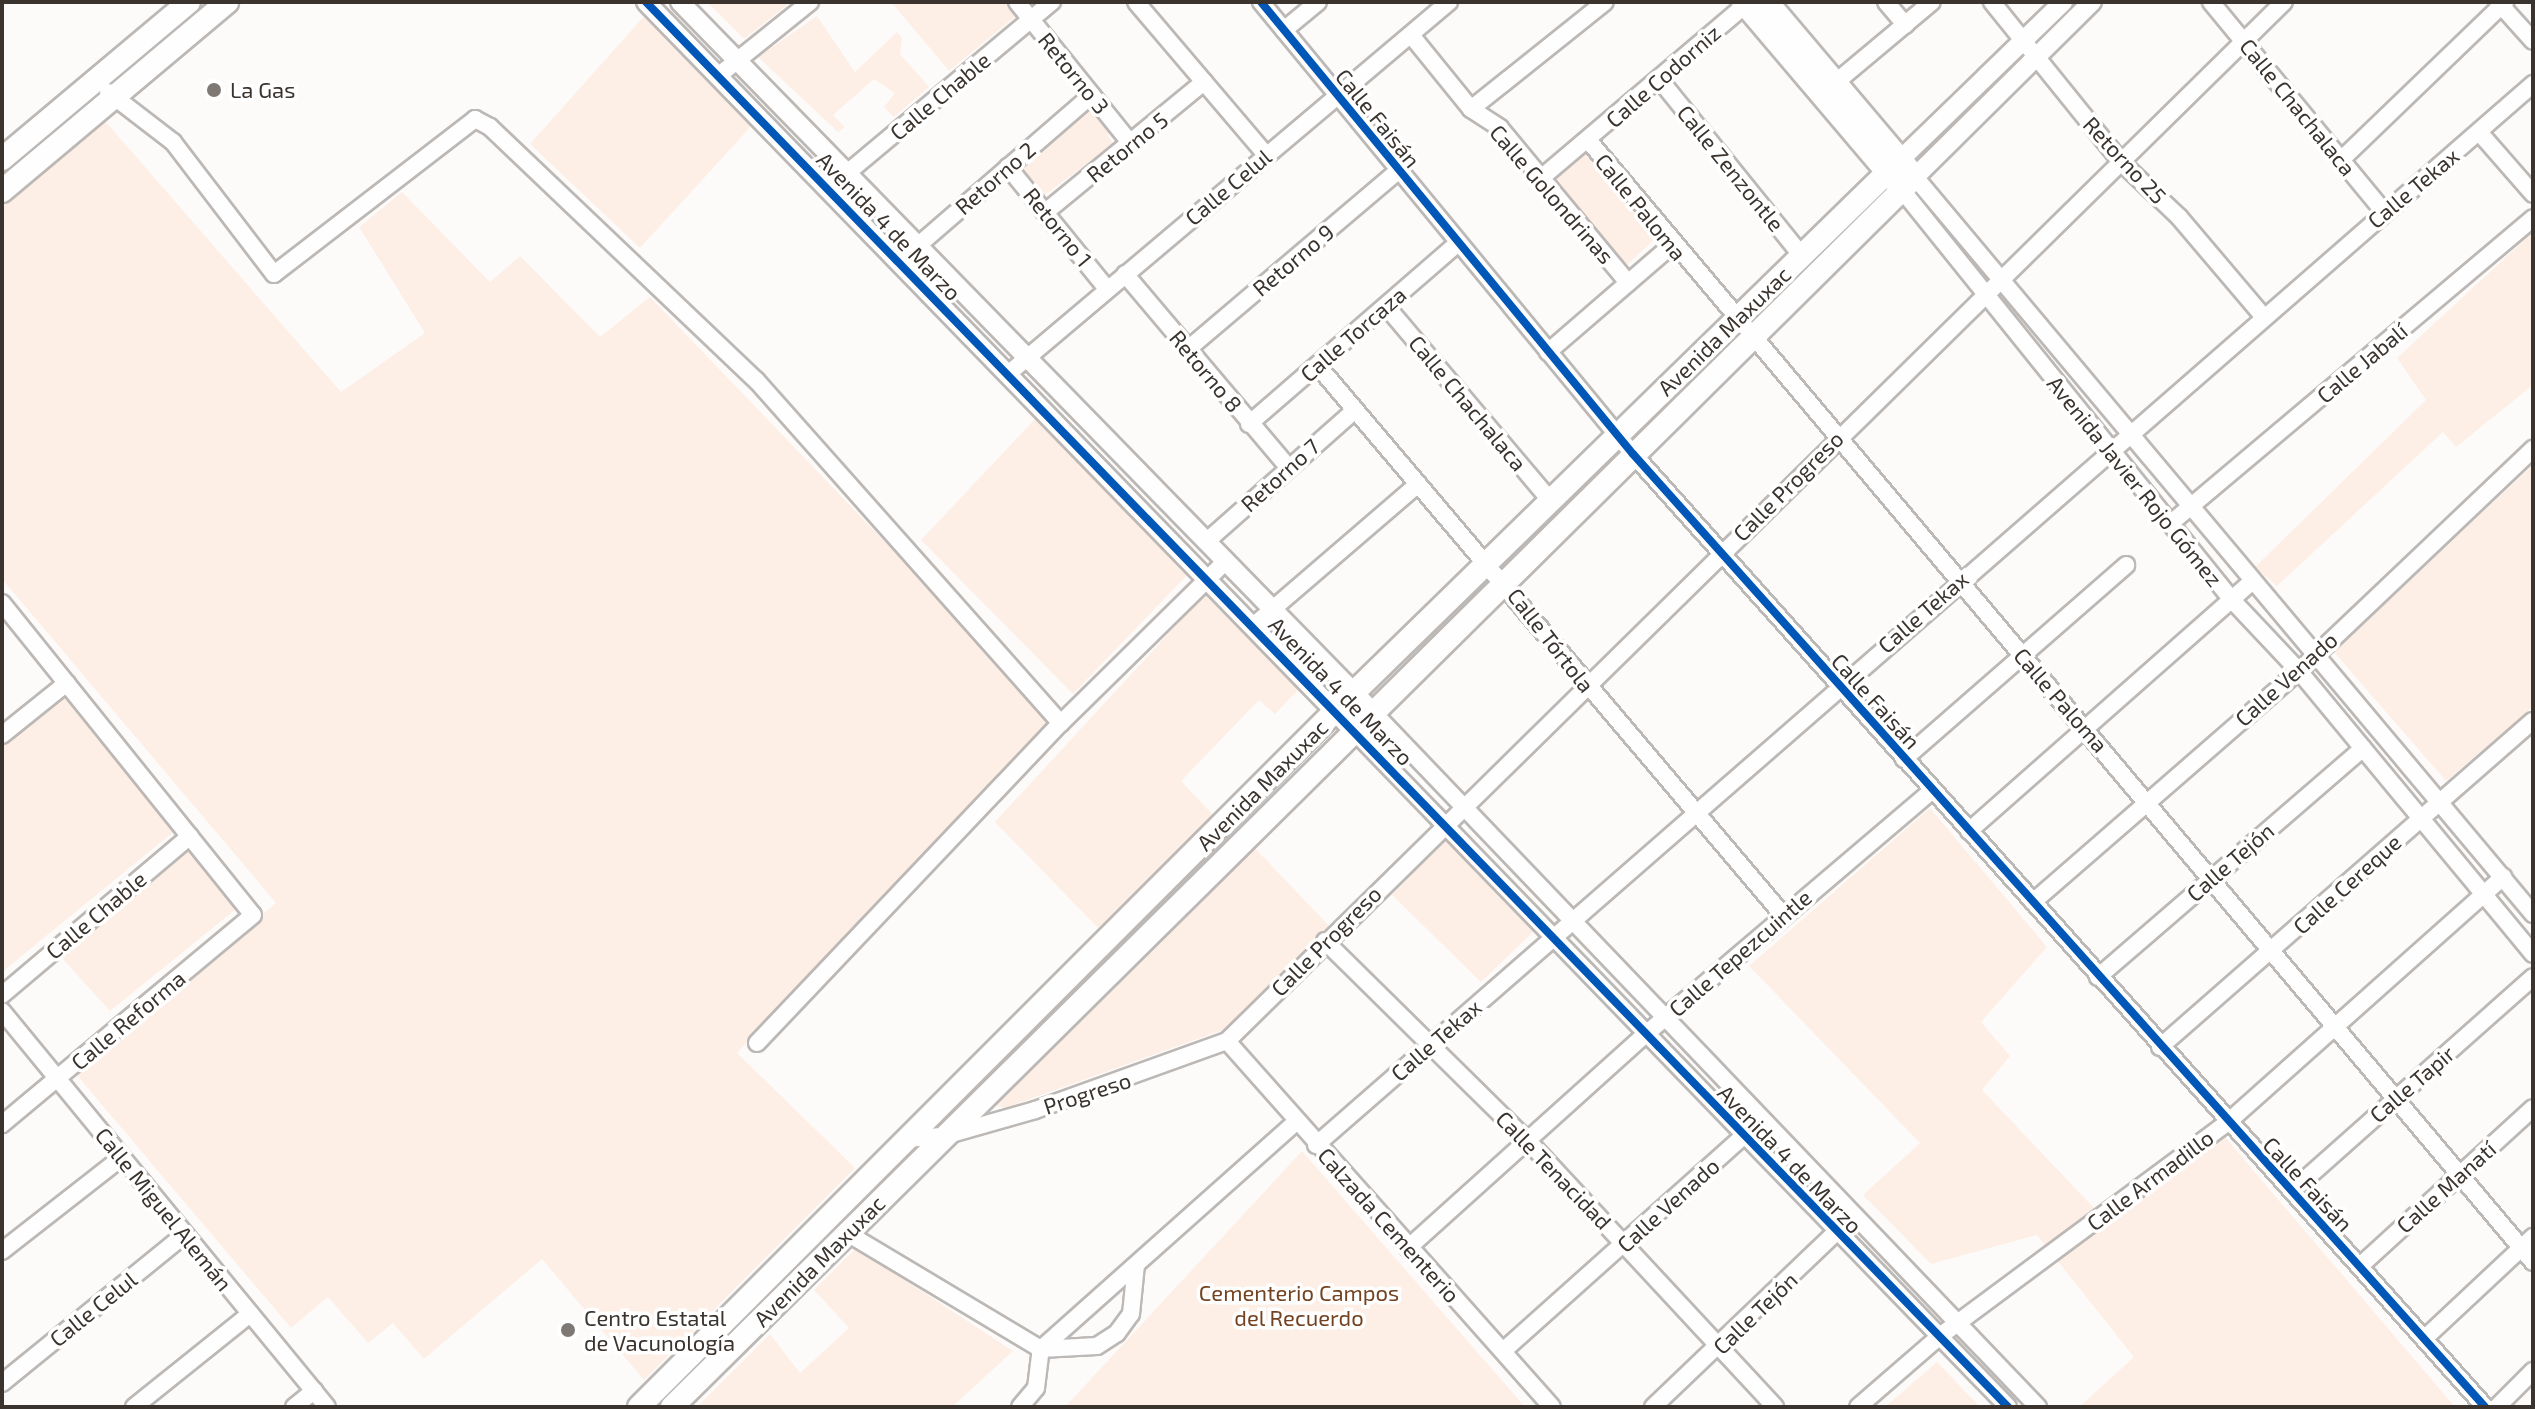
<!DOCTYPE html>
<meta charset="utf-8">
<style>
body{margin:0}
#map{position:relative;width:2535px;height:1409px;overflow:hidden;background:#fdfbf9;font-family:"Exo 2",sans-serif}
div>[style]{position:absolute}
.green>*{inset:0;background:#fdefe6}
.roads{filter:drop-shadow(2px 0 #bcb8b5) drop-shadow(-2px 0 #bcb8b5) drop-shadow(0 2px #bcb8b5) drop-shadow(0 -2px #bcb8b5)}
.minor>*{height:16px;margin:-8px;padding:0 8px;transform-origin:8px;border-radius:8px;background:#fffefe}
.tertiary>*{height:18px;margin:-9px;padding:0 9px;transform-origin:9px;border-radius:9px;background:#fffefe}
.secondary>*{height:22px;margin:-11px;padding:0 11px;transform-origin:11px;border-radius:11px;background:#fffefe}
.cycleway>*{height:8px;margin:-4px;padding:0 4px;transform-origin:4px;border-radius:4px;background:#0057b8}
.dots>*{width:22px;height:22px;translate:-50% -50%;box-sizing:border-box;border:4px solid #fff;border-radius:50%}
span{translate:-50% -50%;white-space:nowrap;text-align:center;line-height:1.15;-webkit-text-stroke:7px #fff;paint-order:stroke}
.street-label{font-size:22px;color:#3a332e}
.poi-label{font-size:22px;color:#3a332e}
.left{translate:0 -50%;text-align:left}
.park-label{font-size:22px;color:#734321}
.frame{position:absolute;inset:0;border:4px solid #3a332e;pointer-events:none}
</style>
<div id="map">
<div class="green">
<div style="clip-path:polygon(707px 2px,791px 2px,744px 39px)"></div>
<div style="clip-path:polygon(891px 2px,1005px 2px,1016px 16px,949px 71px)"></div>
<div style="clip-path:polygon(646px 14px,755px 122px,640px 248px,530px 144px)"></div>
<div style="clip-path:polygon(817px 16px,855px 72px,897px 32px,902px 38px,900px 54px,929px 87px,894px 117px,884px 107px,895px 93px,874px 79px,833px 115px,845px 127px,838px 132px,758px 57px)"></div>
<div style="clip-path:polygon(1085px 105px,1111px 131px,1107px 135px,1114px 144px,1039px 199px,1011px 162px)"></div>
<div style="clip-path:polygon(104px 120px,341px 392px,425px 333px,359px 227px,402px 192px,490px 282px,520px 256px,600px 337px,650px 297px,1054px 718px,737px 1053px,855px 1168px,644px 1380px,542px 1259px,424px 1359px,393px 1323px,368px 1343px,328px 1297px,291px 1328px,75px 1073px,276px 903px,2px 579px,2px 206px)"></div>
<div style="clip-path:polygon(1585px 145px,1660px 234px,1627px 265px,1546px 176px)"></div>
<div style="clip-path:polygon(2533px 232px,2533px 385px,2456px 447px,2443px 432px,2277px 586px,2255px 567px,2426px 400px,2397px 358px)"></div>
<div style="clip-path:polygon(1035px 419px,1189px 573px,1073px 694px,921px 540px)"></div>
<div style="clip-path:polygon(2533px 465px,2533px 707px,2446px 781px,2334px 652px)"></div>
<div style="clip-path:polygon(1206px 593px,1298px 690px,1275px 714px,1259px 700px,1181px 781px,1213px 815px,1098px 928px,995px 822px)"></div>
<div style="clip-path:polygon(67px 688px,177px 829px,2px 972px,2px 740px)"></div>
<div style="clip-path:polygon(1930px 808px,2047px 947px,1981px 1022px,2010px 1056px,1982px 1090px,2095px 1209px,2218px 1129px,2455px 1407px,2079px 1407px,2134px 1357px,2037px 1235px,1931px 1264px,1863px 1195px,1920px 1143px,1749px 966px)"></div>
<div style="clip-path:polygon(1447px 838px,1534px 931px,1481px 982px,1392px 895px)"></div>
<div style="clip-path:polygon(190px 842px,240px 906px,110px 1011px,59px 955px)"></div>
<div style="clip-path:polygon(1252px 845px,1333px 930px,1251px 1012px,1228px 1028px,1005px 1108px,994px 1105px)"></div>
<div style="clip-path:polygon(1302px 1151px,1525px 1407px,1065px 1407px)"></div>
<div style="clip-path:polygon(856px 1248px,1013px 1351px,952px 1407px,697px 1407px,770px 1334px,800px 1373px,849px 1328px,814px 1290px)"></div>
<div style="clip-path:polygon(1937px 1362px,1980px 1407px,1885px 1407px)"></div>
</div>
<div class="roads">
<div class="minor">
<div style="left:1017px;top:2px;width:182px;rotate:51.2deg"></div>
<div style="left:1136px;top:2px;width:201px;rotate:49.6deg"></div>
<div style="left:1261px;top:2px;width:585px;rotate:50.55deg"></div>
<div style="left:1633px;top:454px;width:1278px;rotate:48.2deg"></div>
<div style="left:1886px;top:2px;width:30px;rotate:50deg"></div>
<div style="left:1992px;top:2px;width:206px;rotate:51.1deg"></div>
<div style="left:2121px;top:162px;width:80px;rotate:43.5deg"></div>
<div style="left:2179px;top:217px;width:128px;rotate:49.7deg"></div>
<div style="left:2211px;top:2px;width:272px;rotate:50.5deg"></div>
<div style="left:2498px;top:2px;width:52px;rotate:48.1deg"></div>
<div style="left:1284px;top:30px;width:44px;rotate:-39.5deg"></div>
<div style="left:1411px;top:35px;width:95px;rotate:51deg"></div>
<div style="left:1471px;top:109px;width:35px;rotate:33deg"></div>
<div style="left:1500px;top:128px;width:201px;rotate:50.4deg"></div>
<div style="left:718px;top:76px;width:118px;rotate:-38.8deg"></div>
<div style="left:1660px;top:80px;width:226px;rotate:51.1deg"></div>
<div style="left:1835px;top:83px;width:126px;rotate:-39.9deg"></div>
<div style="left:108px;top:92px;width:82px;rotate:37.6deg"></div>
<div style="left:173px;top:142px;width:166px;rotate:52.6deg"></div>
<div style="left:274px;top:274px;width:254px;rotate:-37.6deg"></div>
<div style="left:475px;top:119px;width:17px;rotate:28deg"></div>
<div style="left:490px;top:127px;width:367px;rotate:43.6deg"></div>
<div style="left:756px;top:380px;width:459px;rotate:48.4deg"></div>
<div style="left:1471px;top:109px;width:171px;rotate:-38.6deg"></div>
<div style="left:2479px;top:132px;width:82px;rotate:48.9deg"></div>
<div style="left:1588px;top:140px;width:1467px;rotate:49.89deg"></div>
<div style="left:2341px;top:160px;width:228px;rotate:-43.9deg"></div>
<div style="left:1008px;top:167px;width:157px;rotate:50.9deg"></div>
<div style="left:1915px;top:177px;width:962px;rotate:50.02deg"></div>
<div style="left:1540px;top:179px;width:274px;rotate:-40.3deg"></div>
<div style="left:828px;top:189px;width:292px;rotate:-39.9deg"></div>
<div style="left:1902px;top:190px;width:526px;rotate:51.17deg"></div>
<div style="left:2232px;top:600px;width:98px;rotate:46.7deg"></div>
<div style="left:2299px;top:671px;width:367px;rotate:50.4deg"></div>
<div style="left:1048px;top:210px;width:202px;rotate:-39.4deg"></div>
<div style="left:899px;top:262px;width:255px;rotate:-40.9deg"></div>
<div style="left:1125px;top:274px;width:253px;rotate:49.8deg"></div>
<div style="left:1386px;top:306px;width:255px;rotate:49.8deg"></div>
<div style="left:1188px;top:349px;width:275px;rotate:-40.3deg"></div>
<div style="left:1548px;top:352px;width:164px;rotate:-40.8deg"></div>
<div style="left:1318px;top:366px;width:719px;rotate:49.74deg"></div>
<div style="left:1008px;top:374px;width:577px;rotate:-40.15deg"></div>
<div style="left:1249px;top:424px;width:274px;rotate:-40.9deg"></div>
<div style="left:2171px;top:523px;width:473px;rotate:-40.1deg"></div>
<div style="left:1207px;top:541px;width:198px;rotate:-41.5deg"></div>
<div style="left:2px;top:603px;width:400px;rotate:51.2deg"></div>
<div style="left:253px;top:915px;width:327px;rotate:140.2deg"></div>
<div style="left:1253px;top:626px;width:218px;rotate:-40.7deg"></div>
<div style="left:1371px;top:710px;width:965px;rotate:46.26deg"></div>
<div style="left:1352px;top:729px;width:943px;rotate:45.94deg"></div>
<div style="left:2px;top:735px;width:83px;rotate:-38.7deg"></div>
<div style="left:1904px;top:759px;width:295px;rotate:-41.1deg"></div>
<div style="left:1969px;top:831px;width:378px;rotate:-41.4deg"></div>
<div style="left:2033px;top:902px;width:352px;rotate:-41deg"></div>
<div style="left:2299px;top:671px;width:323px;rotate:-43.5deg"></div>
<div style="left:1325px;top:941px;width:285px;rotate:44.6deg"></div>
<div style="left:1528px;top:1141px;width:363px;rotate:47.1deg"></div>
<div style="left:2098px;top:977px;width:350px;rotate:-40.8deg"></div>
<div style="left:2px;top:995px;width:246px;rotate:-40.2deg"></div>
<div style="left:2px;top:1011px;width:512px;rotate:50.62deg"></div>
<div style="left:1227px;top:1041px;width:489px;rotate:48.4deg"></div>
<div style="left:757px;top:1043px;width:441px;rotate:-46.5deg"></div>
<div style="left:1061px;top:723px;width:231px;rotate:-44.5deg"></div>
<div style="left:2160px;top:1047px;width:495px;rotate:-41.2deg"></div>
<div style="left:907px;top:1139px;width:37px;rotate:-5deg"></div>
<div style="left:944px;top:1136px;width:95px;rotate:-15.9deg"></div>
<div style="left:1035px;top:1110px;width:204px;rotate:-19.8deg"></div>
<div style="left:1227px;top:1041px;width:1482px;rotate:-44.51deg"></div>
<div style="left:1316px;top:1145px;width:1615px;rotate:-41.08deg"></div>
<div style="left:2292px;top:1191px;width:322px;rotate:-41.6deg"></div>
<div style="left:847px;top:1233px;width:226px;rotate:30.9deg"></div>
<div style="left:1041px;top:1349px;width:56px;rotate:-3.1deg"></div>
<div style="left:1097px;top:1346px;width:24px;rotate:-33deg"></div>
<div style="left:1117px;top:1333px;width:24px;rotate:-54deg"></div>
<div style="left:1131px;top:1314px;width:49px;rotate:-84.2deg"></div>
<div style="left:1408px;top:1248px;width:320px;rotate:-42deg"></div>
<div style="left:1646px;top:1034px;width:375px;rotate:-40.4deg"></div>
<div style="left:2px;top:1251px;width:151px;rotate:-38deg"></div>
<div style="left:2360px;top:1266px;width:234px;rotate:-42.4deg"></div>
<div style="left:2425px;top:1338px;width:148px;rotate:-43.1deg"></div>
<div style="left:1041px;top:1349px;width:341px;rotate:-41.7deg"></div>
<div style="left:1503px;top:1351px;width:331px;rotate:-41.8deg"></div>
<div style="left:2px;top:1383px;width:235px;rotate:-39.1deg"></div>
<div style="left:134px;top:1407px;width:149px;rotate:-38.7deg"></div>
<div style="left:294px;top:1407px;width:26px;rotate:-39deg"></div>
<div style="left:1020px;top:1407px;width:25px;rotate:-50deg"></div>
<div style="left:1036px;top:1388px;width:39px;rotate:-83deg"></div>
<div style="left:1653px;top:1407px;width:277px;rotate:-43.7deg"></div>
<div style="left:1858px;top:1407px;width:108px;rotate:-40.9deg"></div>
<div style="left:1940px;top:1336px;width:357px;rotate:-36.6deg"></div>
<div style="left:2227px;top:1123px;width:370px;rotate:-41.7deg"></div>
<div style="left:2497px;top:1407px;width:51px;rotate:-45deg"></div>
</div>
<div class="tertiary">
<div style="left:646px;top:2px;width:1013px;rotate:45.84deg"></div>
<div style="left:680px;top:2px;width:989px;rotate:45.7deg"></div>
<div style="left:1900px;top:160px;width:227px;rotate:-44.1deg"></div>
<div style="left:1915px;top:177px;width:249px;rotate:-44.7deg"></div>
</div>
<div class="secondary">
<div style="left:1743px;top:2px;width:235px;rotate:49.7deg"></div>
<div style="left:2px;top:159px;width:244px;rotate:-40deg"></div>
<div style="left:2px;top:191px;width:294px;rotate:-40deg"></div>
<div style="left:639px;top:1407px;width:984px;rotate:-45deg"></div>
<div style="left:1335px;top:711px;width:789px;rotate:-44.28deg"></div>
<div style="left:672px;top:1407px;width:1749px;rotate:-44.7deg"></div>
<div style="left:1915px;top:177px;width:229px;rotate:-130.2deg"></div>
</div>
</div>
<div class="cycleway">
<div style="left:646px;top:2px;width:1957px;rotate:45.89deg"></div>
<div style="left:1261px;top:2px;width:585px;rotate:50.55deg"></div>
<div style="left:1633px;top:454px;width:1278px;rotate:48.2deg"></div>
</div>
<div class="dots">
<div style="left:214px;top:90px;background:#7e7975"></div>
<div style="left:568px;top:1330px;background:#7e7975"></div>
</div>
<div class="street-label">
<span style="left:1074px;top:73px;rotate:51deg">Retorno 3</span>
<span style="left:1663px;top:76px;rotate:-41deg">Calle Codorniz</span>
<span style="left:940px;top:96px;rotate:-40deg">Calle Chable</span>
<span style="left:2298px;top:107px;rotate:51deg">Calle Chachalaca</span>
<span style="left:1378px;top:118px;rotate:51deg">Calle Faisán</span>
<span style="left:1127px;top:147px;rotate:-39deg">Retorno 5</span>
<span style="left:2125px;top:160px;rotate:47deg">Retorno 25</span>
<span style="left:1731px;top:168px;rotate:51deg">Calle Zenzontle</span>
<span style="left:995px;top:178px;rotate:-41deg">Retorno 2</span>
<span style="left:1228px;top:187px;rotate:-40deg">Calle Celul</span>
<span style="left:2413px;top:188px;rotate:-40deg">Calle Tekax</span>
<span style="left:1552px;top:194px;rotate:49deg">Calle Golondrinas</span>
<span style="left:1641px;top:207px;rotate:51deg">Calle Paloma</span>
<span style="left:889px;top:226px;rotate:46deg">Avenida 4 de Marzo</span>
<span style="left:1058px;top:227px;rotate:51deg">Retorno 1</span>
<span style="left:1293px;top:260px;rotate:-40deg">Retorno 9</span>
<span style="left:1724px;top:331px;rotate:-44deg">Avenida Maxuxac</span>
<span style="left:1353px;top:334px;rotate:-41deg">Calle Torcaza</span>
<span style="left:2362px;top:363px;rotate:-40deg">Calle Jabalí</span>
<span style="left:1206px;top:371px;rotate:50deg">Retorno 8</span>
<span style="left:1468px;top:403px;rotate:50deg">Calle Chachalaca</span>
<span style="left:1280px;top:475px;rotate:-42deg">Retorno 7</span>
<span style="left:2135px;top:481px;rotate:51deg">Avenida Javier Rojo Gómez</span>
<span style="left:1788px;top:486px;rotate:-45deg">Calle Progreso</span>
<span style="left:1923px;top:612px;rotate:-41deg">Calle Tekax</span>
<span style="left:1551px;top:640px;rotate:52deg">Calle Tórtola</span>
<span style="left:2286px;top:679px;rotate:-42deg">Calle Venado</span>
<span style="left:1341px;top:691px;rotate:46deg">Avenida 4 de Marzo</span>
<span style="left:2061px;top:700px;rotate:49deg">Calle Paloma</span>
<span style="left:1876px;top:701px;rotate:48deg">Calle Faisán</span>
<span style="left:1262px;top:785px;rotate:-45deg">Avenida Maxuxac</span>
<span style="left:2230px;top:862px;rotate:-41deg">Calle Tejón</span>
<span style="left:2347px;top:884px;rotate:-42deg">Calle Cereque</span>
<span style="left:96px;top:915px;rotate:-40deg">Calle Chable</span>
<span style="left:1326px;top:941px;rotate:-45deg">Calle Progreso</span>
<span style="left:1740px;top:953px;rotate:-41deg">Calle Tepezcuintle</span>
<span style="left:128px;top:1020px;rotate:-40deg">Calle Reforma</span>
<span style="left:1436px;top:1040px;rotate:-41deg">Calle Tekax</span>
<span style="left:2412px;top:1084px;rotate:-41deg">Calle Tapir</span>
<span style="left:1087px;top:1093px;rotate:-18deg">Progreso</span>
<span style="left:1790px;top:1159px;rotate:46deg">Avenida 4 de Marzo</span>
<span style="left:1554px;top:1170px;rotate:46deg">Calle Tenacidad</span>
<span style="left:2150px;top:1180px;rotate:-37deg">Calle Armadillo</span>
<span style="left:2308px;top:1184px;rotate:47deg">Calle Faisán</span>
<span style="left:2446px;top:1187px;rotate:-42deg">Calle Manatí</span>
<span style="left:1668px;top:1205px;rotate:-42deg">Calle Venado</span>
<span style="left:164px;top:1209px;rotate:51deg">Calle Miguel Alemán</span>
<span style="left:1389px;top:1225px;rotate:48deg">Calzada Cementerio</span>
<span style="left:819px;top:1261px;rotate:-45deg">Avenida Maxuxac</span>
<span style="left:93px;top:1309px;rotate:-39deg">Calle Celul</span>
<span style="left:1755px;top:1313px;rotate:-44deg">Calle Tejón</span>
</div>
<div class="poi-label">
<span class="left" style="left:230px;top:90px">La Gas</span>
<span class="left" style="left:584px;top:1330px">Centro Estatal<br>de Vacunología</span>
</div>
<div class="park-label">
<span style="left:1299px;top:1305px">Cementerio Campos<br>del Recuerdo</span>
</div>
<div class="frame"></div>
</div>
